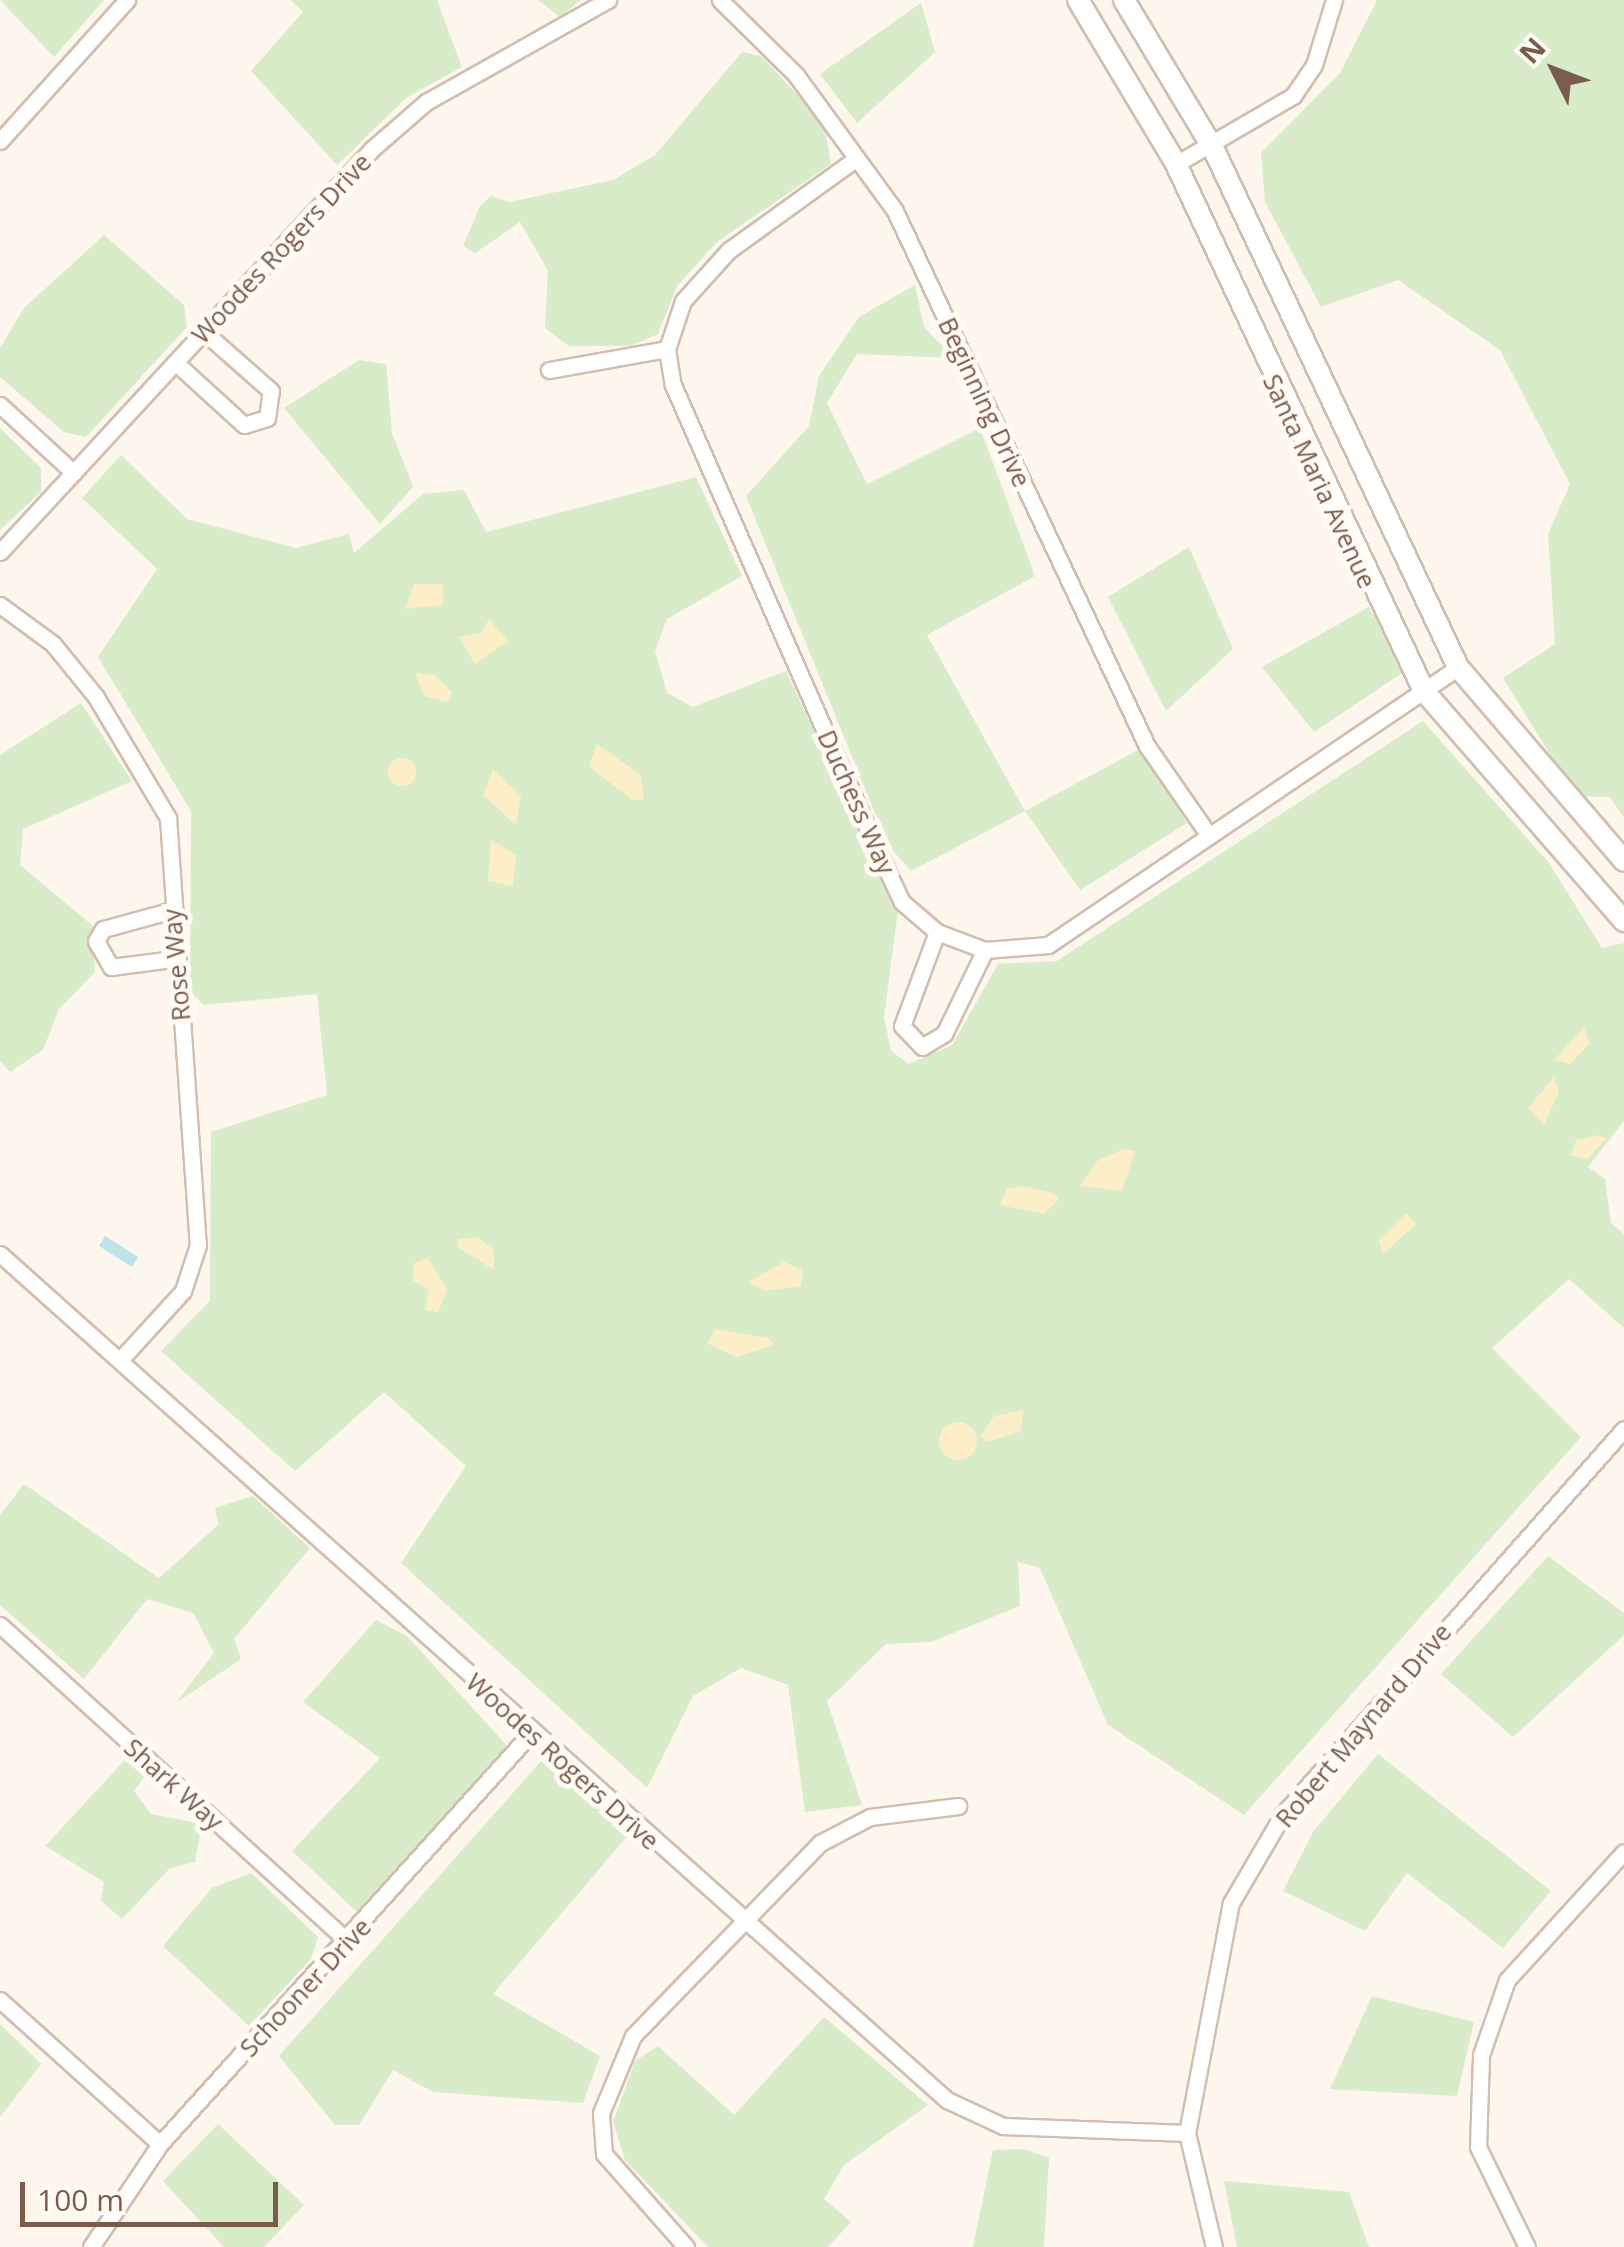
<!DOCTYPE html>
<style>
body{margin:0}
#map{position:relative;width:1624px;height:2247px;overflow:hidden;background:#fdf6ec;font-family:"Open Sans",sans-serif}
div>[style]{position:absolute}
.green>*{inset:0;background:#d8ecc9}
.sand>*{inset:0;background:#fcefc7}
.round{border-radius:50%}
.water>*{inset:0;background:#bfe3e8}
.roads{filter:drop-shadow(2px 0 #d1beb0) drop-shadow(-2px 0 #d1beb0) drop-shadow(0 2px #d1beb0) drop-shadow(0 -2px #d1beb0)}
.street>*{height:15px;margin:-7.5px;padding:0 7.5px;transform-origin:7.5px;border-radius:7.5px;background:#fff}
.secondary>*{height:20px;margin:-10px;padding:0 10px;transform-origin:10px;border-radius:10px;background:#fff}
span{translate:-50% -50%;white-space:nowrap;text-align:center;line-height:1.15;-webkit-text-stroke:10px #fffaf3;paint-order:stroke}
.street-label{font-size:25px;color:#7a5c4d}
.north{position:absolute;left:1504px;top:20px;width:100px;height:100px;-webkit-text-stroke:8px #fffaf3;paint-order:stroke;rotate:312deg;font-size:28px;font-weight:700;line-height:40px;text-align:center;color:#7a5c4d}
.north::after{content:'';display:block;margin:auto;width:35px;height:45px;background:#7a5c4d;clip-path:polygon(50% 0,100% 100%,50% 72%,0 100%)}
.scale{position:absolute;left:20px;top:2182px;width:258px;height:45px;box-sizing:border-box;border:5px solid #7a5c4d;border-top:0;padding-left:12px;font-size:30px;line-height:35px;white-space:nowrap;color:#7a5c4d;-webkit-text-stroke:8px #fffaf3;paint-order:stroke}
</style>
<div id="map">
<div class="green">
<div style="clip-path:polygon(0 0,104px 0,54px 57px)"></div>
<div style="clip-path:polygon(291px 0,437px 0,462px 67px,406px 98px,337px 165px,251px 71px,303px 12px)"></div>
<div style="clip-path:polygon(538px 0,581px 0,560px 17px)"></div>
<div style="clip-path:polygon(1377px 0,1624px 0,1624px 818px,1610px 797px,1576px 796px,1503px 678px,1555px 644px,1548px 534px,1570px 484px,1500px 350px,1398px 280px,1321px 307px,1265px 202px,1261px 153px,1340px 73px)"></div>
<div style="clip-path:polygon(921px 3px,935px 52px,857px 123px,820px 74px)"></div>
<div style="clip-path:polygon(742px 52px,761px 56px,809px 107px,825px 129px,831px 164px,717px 242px,677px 286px,658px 334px,631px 346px,569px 346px,545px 328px,548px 271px,520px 222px,475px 253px,463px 246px,480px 206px,491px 196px,509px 202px,613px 180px,655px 155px)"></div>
<div style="clip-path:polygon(104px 235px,184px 305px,187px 327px,86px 437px,64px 432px,0 377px,0 348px,24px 308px)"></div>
<div style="clip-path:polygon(915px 285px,924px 327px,954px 358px,857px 354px,827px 403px,867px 484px,980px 428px,1035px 576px,927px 635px,1025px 811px,1140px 749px,1187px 823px,1080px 890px,1025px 811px,911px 871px,888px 845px,746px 496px,809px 426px,819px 376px,859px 317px)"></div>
<div style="clip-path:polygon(359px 360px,386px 364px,392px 433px,413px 487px,380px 524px,284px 408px)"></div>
<div style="clip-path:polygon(0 428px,41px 468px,41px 492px,0 530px)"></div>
<div style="clip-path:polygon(121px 455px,187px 519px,296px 548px,349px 534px,354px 553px,423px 494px,464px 490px,486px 532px,696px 477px,742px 576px,667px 619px,655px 651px,667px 693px,693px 707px,786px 671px,898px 911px,884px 1017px,891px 1051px,909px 1064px,952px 1045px,998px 964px,1057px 961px,1423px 721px,1549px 863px,1602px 948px,1624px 943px,1624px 1121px,1588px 1167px,1605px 1179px,1611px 1223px,1624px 1234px,1624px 1328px,1569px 1279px,1492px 1348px,1581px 1437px,1244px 1815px,1108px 1725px,1040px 1568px,1018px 1562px,1020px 1606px,931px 1642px,886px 1644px,827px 1701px,862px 1805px,805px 1812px,788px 1685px,741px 1668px,693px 1696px,647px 1788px,401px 1563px,466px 1466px,384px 1392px,295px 1471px,161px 1351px,210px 1301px,211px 1132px,327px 1095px,317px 994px,204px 1005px,190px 991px,191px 811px,98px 657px,157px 569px,82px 498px)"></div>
<div style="clip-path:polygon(1189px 547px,1233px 649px,1166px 711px,1108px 597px)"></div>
<div style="clip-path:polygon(1369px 607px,1405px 671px,1314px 732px,1262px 667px)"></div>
<div style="clip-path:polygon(81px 703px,132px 781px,23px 829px,20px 865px,93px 926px,95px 972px,59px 1009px,43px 1050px,10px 1072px,0 1061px,0 755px)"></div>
<div style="clip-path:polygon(24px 1484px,159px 1578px,218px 1525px,215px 1508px,253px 1496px,310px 1548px,234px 1639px,241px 1659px,176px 1703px,214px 1653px,193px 1613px,147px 1599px,84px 1679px,0 1605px,0 1515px)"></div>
<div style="clip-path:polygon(1548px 1556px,1624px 1613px,1624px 1635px,1513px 1737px,1441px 1674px)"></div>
<div style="clip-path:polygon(376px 1620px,407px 1636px,509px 1748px,357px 1912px,292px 1851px,380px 1758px,303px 1702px)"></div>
<div style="clip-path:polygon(1378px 1754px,1551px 1891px,1503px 1948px,1407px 1873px,1365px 1931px,1283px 1891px,1313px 1832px)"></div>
<div style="clip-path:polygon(544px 1758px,629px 1834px,493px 1994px,600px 2056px,583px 2103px,433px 2092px,393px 2070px,359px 2125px,335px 2125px,279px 2056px)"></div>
<div style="clip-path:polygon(124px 1761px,147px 1773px,134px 1791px,151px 1814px,202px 1824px,195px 1862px,170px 1868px,122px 1919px,101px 1901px,104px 1882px,45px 1846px)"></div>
<div style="clip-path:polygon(251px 1873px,318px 1937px,311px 1959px,249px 2026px,163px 1946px,212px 1888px)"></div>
<div style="clip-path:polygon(1372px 1996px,1474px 2022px,1457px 2096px,1330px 2089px)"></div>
<div style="clip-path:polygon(824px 2017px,928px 2105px,844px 2165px,824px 2199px,851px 2222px,828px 2247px,708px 2247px,625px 2160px,613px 2122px,635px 2061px,658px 2046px,734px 2115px)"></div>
<div style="clip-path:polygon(0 2024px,41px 2064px,0 2117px)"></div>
<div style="clip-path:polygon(218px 2124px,304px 2205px,264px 2247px,224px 2247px,163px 2181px)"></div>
<div style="clip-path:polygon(1024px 2149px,1049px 2158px,1044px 2247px,973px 2247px,993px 2150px)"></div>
<div style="clip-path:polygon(1224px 2181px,1349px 2192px,1369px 2247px,1237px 2247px)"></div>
</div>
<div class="sand">
<div style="clip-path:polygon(414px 584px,443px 584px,443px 605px,405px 609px)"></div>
<div style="clip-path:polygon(489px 619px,508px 641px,475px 664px,459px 637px,481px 633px)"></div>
<div style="clip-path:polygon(415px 673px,435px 675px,452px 692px,447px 702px,424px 696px)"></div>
<div style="clip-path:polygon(597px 744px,641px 775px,644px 799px,632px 800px,589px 766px)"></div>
<div class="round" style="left:388px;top:758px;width:28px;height:28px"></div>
<div style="clip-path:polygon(493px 769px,521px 796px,516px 825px,483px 795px)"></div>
<div style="clip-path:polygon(491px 839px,516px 855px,513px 886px,488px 881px)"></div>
<div style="clip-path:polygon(1584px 1027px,1589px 1044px,1570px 1064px,1554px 1060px)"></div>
<div style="clip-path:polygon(1554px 1077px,1559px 1092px,1544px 1125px,1528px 1108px)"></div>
<div style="clip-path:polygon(1599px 1135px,1606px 1139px,1587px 1159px,1571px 1155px,1576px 1140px)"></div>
<div style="clip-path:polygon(1124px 1149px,1135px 1151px,1122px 1191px,1080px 1186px,1098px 1160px)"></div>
<div style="clip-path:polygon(1023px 1186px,1054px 1193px,1059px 1199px,1044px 1214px,1000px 1205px,1007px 1189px)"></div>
<div style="clip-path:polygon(1406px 1213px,1416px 1224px,1383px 1254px,1379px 1240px)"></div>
<div style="clip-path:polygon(477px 1237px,494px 1250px,494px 1270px,458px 1247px,458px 1239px)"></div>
<div style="clip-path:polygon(428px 1258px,447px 1290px,438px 1312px,425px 1310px,429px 1290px,413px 1281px,414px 1263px)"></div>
<div style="clip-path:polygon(784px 1262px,803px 1270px,801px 1286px,765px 1291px,748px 1282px)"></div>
<div style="clip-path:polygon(716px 1329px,769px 1338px,774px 1345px,736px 1357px,707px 1343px)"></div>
<div style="clip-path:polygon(1024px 1410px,1020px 1432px,986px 1442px,981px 1436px,994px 1416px)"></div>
<div class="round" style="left:939px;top:1422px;width:38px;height:38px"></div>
</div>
<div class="water">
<div style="clip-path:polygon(105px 1236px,138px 1257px,132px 1267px,99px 1246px)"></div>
</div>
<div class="roads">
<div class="street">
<div style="left:720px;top:0;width:107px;rotate:44.6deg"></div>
<div style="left:796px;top:75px;width:168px;rotate:53.9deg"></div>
<div style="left:895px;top:211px;width:591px;rotate:64.78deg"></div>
<div style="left:1147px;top:746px;width:107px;rotate:55.3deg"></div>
<div style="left:0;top:141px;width:190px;rotate:-48deg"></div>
<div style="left:854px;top:160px;width:154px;rotate:144.2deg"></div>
<div style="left:729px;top:250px;width:69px;rotate:132deg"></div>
<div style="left:683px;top:301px;width:51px;rotate:108.4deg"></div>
<div style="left:667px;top:349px;width:36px;rotate:81deg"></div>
<div style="left:673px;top:385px;width:500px;rotate:66.31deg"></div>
<div style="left:874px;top:843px;width:65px;rotate:64.6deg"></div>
<div style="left:902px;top:902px;width:46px;rotate:40.6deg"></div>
<div style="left:937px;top:932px;width:51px;rotate:20.6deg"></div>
<div style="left:985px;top:950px;width:63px;rotate:-4.5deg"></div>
<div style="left:1048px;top:945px;width:495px;rotate:-34.1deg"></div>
<div style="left:1176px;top:164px;width:135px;rotate:-30.2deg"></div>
<div style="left:1293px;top:96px;width:37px;rotate:-56deg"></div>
<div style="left:1314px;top:65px;width:68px;rotate:-72.9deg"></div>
<div style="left:176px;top:363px;width:92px;rotate:42.4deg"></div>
<div style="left:244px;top:425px;width:24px;rotate:-17deg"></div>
<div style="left:267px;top:418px;width:27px;rotate:-82deg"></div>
<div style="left:271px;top:391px;width:89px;rotate:-138.6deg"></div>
<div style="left:549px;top:370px;width:120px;rotate:-10.1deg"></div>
<div style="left:0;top:405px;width:100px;rotate:42.6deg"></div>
<div style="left:0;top:552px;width:548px;rotate:-47.29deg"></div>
<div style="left:372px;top:149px;width:72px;rotate:-41deg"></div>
<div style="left:426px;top:102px;width:209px;rotate:-29.3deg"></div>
<div style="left:0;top:605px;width:66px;rotate:36.3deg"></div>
<div style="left:53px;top:644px;width:68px;rotate:50.9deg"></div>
<div style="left:96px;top:697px;width:141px;rotate:59.2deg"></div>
<div style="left:168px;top:818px;width:428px;rotate:86deg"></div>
<div style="left:198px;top:1245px;width:48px;rotate:108.1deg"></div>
<div style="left:183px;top:1291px;width:93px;rotate:132.4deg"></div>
<div style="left:169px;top:911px;width:68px;rotate:164.7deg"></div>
<div style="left:103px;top:929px;width:14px;rotate:120deg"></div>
<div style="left:96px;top:941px;width:30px;rotate:60deg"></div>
<div style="left:111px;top:967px;width:63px;rotate:-7.4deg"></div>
<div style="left:937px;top:932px;width:100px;rotate:110.4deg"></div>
<div style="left:902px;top:1026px;width:29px;rotate:46deg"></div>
<div style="left:922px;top:1047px;width:26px;rotate:-31deg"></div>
<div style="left:944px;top:1034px;width:93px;rotate:-64deg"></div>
<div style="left:0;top:1254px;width:1270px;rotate:41.78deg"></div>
<div style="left:947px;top:2100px;width:62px;rotate:24.9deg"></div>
<div style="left:1003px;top:2126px;width:184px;rotate:2.2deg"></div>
<div style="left:0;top:1625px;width:471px;rotate:42.3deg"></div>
<div style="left:0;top:2000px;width:215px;rotate:42deg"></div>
<div style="left:91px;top:2247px;width:124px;rotate:-56.2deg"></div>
<div style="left:160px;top:2144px;width:554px;rotate:-47.93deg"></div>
<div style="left:686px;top:2247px;width:124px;rotate:-131.4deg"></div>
<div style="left:604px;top:2154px;width:41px;rotate:-94.2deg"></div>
<div style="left:601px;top:2113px;width:83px;rotate:-67.4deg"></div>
<div style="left:633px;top:2036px;width:269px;rotate:-45.9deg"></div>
<div style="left:820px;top:1843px;width:56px;rotate:-27.5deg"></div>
<div style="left:870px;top:1817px;width:89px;rotate:-7.1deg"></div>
<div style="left:1214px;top:2247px;width:117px;rotate:-103.3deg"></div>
<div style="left:1187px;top:2133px;width:234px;rotate:-79.2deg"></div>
<div style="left:1231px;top:1903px;width:103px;rotate:-59.7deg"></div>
<div style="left:1283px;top:1814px;width:514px;rotate:-48.47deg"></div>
<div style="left:1527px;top:2247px;width:111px;rotate:-116.1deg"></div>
<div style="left:1478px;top:2147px;width:92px;rotate:-88.1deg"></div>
<div style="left:1481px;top:2055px;width:79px;rotate:-70.9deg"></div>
<div style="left:1507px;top:1980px;width:173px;rotate:-47.6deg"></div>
</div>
<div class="secondary">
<div style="left:1078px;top:0;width:191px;rotate:59.1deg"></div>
<div style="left:1176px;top:164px;width:582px;rotate:64.8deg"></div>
<div style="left:1424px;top:691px;width:305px;rotate:49deg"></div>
<div style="left:1124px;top:0;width:173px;rotate:59deg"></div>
<div style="left:1213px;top:148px;width:574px;rotate:64.73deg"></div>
<div style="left:1458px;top:667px;width:255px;rotate:49.4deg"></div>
</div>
</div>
<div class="street-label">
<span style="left:281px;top:248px;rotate:-47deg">Woodes Rogers Drive</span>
<span style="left:985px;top:402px;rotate:65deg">Beginning Drive</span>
<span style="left:1320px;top:481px;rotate:65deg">Santa Maria Avenue</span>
<span style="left:857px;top:802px;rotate:66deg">Duchess Way</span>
<span style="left:176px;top:965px;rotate:-95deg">Rose Way</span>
<span style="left:1363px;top:1725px;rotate:-50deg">Robert Maynard Drive</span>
<span style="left:563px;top:1761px;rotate:42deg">Woodes Rogers Drive</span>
<span style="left:174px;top:1784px;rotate:42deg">Shark Way</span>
<span style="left:305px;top:1987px;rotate:-47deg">Schooner Drive</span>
</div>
<div class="north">N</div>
<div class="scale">100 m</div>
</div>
